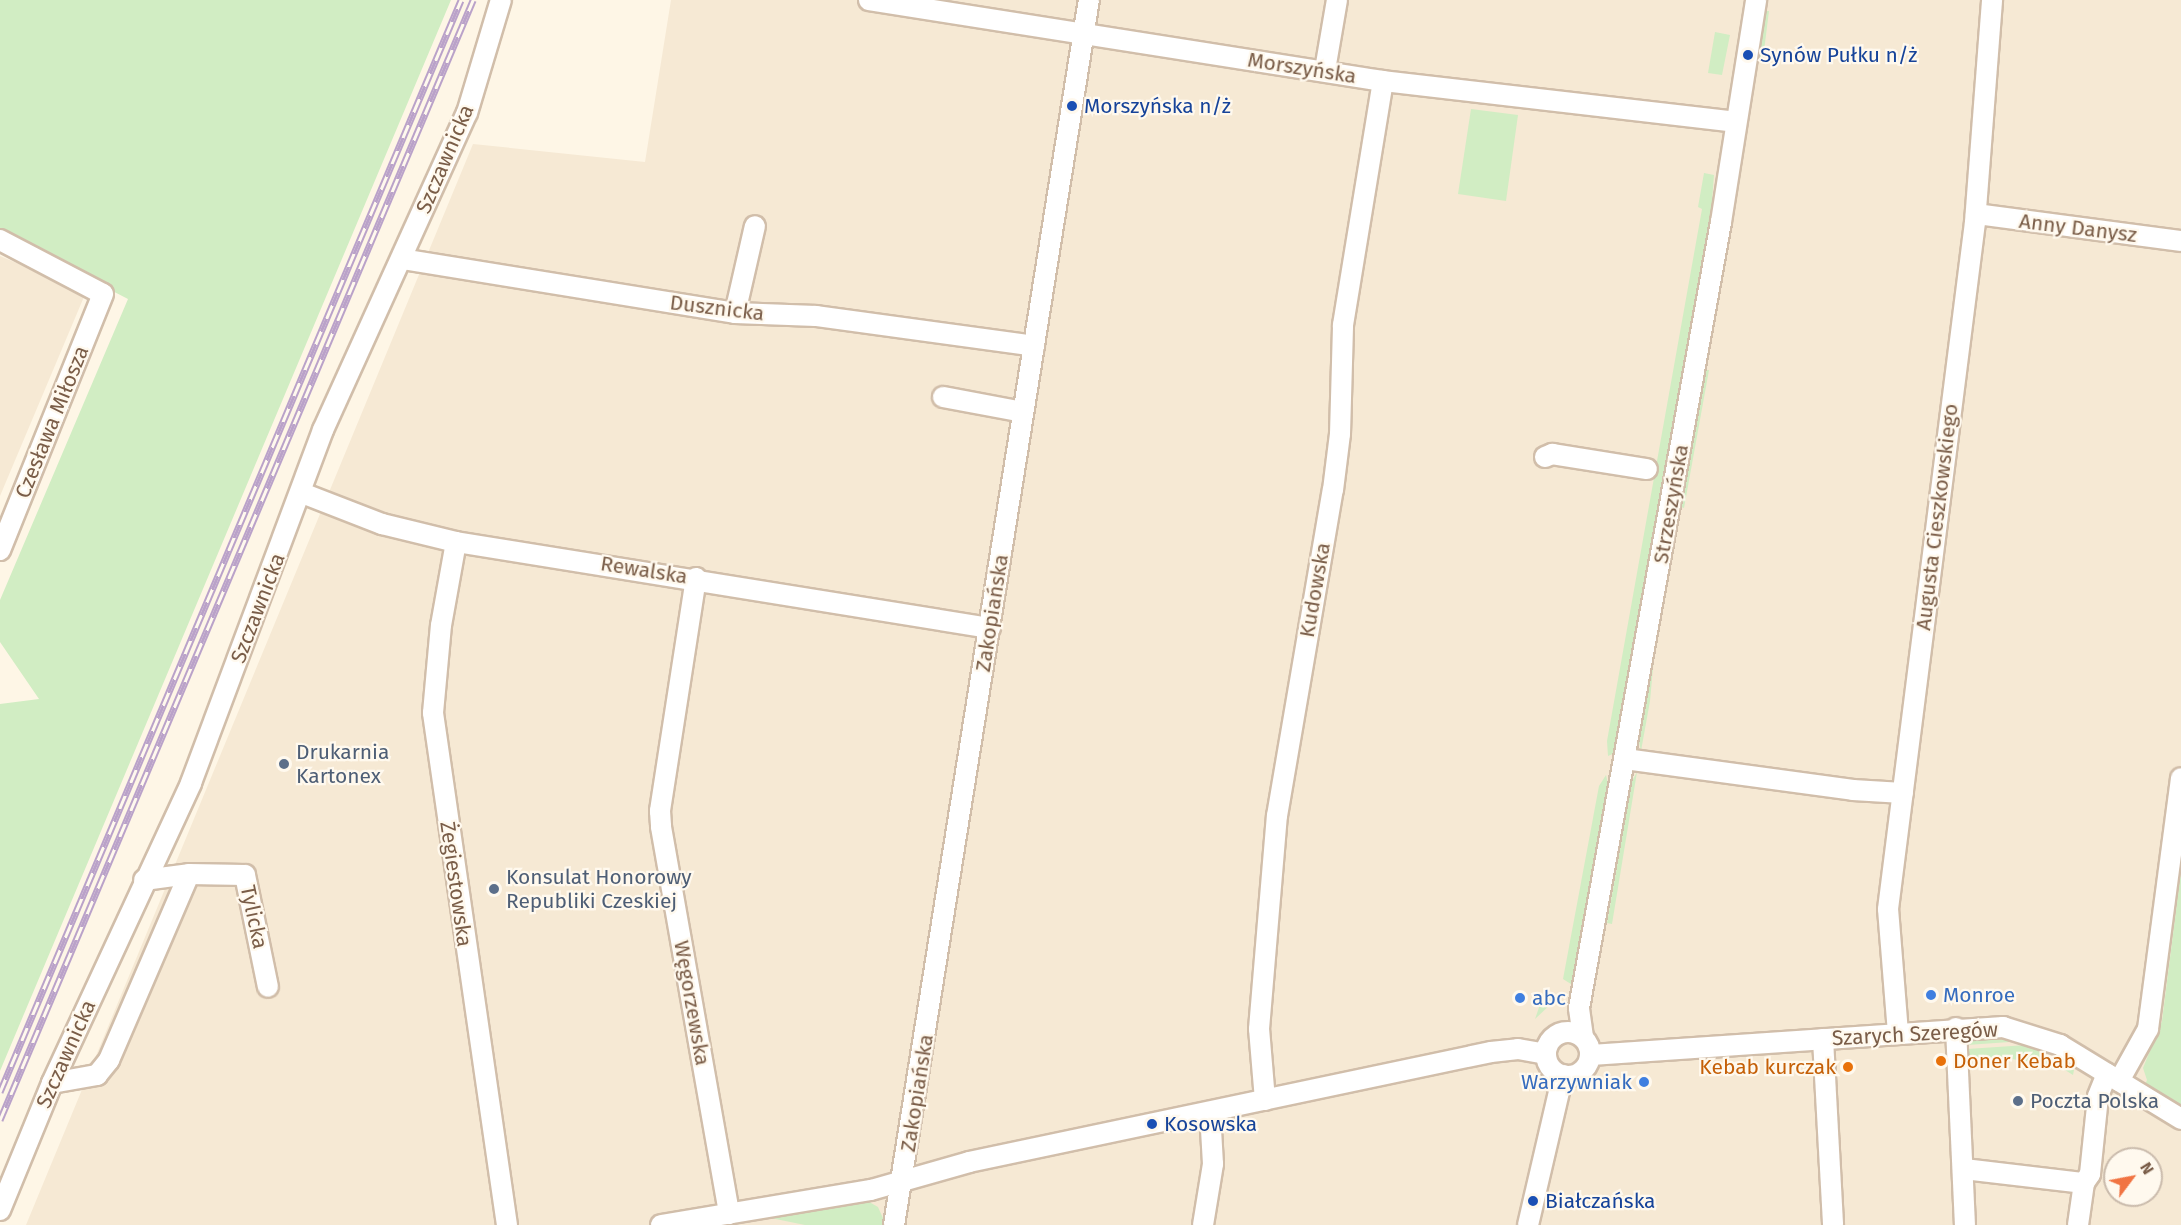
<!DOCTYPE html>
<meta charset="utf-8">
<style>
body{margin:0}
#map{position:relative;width:2181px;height:1225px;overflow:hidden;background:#fef6e6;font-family:"Fira Sans",sans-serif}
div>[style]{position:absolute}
.residential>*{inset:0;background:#f6e9d4}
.green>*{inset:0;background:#d1edc3}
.roads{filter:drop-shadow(2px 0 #d1beaa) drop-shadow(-2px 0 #d1beaa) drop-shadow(0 2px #d1beaa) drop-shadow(0 -2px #d1beaa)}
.minor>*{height:20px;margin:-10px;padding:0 10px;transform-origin:10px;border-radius:10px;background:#fff}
.minor>.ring{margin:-10px;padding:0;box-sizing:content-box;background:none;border:20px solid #fff;border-radius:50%}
.rail>*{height:7px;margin-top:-3.5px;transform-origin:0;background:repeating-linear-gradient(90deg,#fff9ee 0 14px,#baa2c9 0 28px);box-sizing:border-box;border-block:2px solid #baa2c9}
.dots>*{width:16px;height:16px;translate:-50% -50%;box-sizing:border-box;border:3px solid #fff9ee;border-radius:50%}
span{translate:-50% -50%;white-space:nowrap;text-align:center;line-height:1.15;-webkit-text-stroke:4.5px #fff9ee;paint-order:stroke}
.transit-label{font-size:21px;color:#164399}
.left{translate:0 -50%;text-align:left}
.street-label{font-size:21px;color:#7a5d48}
.service-label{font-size:21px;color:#4e5e75}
.shop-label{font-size:21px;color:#366cbe}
.right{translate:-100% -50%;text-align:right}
.food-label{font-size:21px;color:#c56008}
.north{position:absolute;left:2103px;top:1147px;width:60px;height:60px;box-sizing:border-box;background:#fff9ee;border:2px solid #cabbac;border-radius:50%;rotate:58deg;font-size:16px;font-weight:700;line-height:24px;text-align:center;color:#7a5d48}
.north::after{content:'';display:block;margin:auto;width:21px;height:27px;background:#f17442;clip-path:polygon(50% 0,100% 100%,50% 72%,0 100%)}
</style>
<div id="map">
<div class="residential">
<div style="clip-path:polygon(evenodd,671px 0,2181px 0,2181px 1225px,26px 1225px,473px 144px,645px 162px,671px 0,2115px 1159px,2151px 1159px,2151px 1195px,2115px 1195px,2115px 1159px)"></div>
<div style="clip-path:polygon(0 256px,86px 292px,0 496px)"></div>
</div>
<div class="green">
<div style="clip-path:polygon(0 0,451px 0,0 1071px,0 704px,39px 699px,0 642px,0 600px,128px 299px,0 233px)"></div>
<div style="clip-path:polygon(1765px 11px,1769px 11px,1763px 59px,1759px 60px)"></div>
<div style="clip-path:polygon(1715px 32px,1730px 35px,1722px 75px,1708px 73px)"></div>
<div style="clip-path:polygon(1471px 109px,1518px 115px,1506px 201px,1458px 194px)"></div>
<div style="clip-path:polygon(1704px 173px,1714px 175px,1711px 215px,1615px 753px,1608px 756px,1607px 741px,1702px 209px,1698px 207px)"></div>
<div style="clip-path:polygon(1705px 370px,1709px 370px,1684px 508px,1681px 507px)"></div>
<div style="clip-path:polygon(1654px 657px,1650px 701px,1641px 751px,1639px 742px)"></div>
<div style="clip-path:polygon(1637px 772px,1612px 924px,1607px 923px,1632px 781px)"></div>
<div style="clip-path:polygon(1606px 775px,1609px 788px,1574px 986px,1563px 979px,1599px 786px)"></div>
<div style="clip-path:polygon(2181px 871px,2181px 1108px,2145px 1085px,2147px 1080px,2143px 1068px,2162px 1021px)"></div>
<div style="clip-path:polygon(1544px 993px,1552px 997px,1552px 1003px,1535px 1019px)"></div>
<div style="clip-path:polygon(1988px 1036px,2006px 1038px,2024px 1041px,1967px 1045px,1974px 1038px)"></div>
<div style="clip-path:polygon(2027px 1045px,2074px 1070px,2073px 1075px,2057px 1065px,1996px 1057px,1981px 1064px,1969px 1058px,1967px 1049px)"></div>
<div style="clip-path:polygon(864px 1199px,878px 1207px,886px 1225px,805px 1225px,761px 1216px)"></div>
</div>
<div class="roads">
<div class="minor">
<div style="left:869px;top:0;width:520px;rotate:8.96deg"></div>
<div style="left:1383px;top:81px;width:355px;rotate:6.6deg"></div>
<div style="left:1325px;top:70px;width:71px;rotate:-80.3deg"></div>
<div style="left:1976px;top:214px;width:207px;rotate:7.5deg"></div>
<div style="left:0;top:240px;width:116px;rotate:27.7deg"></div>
<div style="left:103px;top:294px;width:276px;rotate:111.9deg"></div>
<div style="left:402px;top:259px;width:337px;rotate:9.2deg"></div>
<div style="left:735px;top:313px;width:81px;rotate:2.1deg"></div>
<div style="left:816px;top:316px;width:220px;rotate:7.8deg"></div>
<div style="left:735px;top:313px;width:89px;rotate:-77.1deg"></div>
<div style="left:943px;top:397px;width:81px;rotate:10.6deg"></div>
<div style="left:1545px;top:457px;width:8px;rotate:-23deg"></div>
<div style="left:1552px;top:454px;width:96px;rotate:9deg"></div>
<div style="left:302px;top:493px;width:86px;rotate:21.2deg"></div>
<div style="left:382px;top:524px;width:76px;rotate:13.7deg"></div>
<div style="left:456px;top:542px;width:541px;rotate:9.15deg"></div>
<div style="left:456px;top:542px;width:84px;rotate:100.2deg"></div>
<div style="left:441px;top:625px;width:88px;rotate:95.2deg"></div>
<div style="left:433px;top:713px;width:517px;rotate:81.78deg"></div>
<div style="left:696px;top:578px;width:236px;rotate:98.8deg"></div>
<div style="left:660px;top:811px;width:16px;rotate:86deg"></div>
<div style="left:661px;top:827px;width:393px;rotate:80deg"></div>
<div style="left:1625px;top:759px;width:230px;rotate:7.7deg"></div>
<div style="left:1853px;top:790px;width:50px;rotate:3.4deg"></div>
<div style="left:144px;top:880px;width:45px;rotate:-7.6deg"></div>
<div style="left:189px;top:874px;width:56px;rotate:1deg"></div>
<div style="left:245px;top:875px;width:114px;rotate:78.4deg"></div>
<div style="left:1956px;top:1028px;width:197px;rotate:87.4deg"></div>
<div class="ring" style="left:1546px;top:1032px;width:24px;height:24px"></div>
<div style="left:1898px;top:1033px;width:124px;rotate:-94.6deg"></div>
<div style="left:1888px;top:909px;width:692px;rotate:-82.78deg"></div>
<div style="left:1975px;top:222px;width:223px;rotate:-85.6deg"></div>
<div style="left:1583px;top:1037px;width:29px;rotate:-98deg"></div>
<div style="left:1579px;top:1008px;width:799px;rotate:-79.76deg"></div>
<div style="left:1721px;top:222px;width:225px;rotate:-81deg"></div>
<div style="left:1823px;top:1039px;width:186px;rotate:86.9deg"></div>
<div style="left:1591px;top:1055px;width:413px;rotate:-3.9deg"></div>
<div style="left:2003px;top:1027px;width:60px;rotate:17.5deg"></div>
<div style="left:2060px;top:1045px;width:142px;rotate:31.4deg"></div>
<div style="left:2119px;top:1081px;width:60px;rotate:-60.9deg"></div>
<div style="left:2148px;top:1029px;width:253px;rotate:-82.5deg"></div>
<div style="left:52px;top:1083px;width:46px;rotate:-10.1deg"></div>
<div style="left:97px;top:1075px;width:19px;rotate:-51deg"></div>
<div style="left:109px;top:1060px;width:202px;rotate:-66.7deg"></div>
<div style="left:1265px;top:1100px;width:71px;rotate:-94.8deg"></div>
<div style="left:1259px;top:1029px;width:214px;rotate:-85.2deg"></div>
<div style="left:1277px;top:816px;width:331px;rotate:-80.3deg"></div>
<div style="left:1333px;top:490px;width:56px;rotate:-82.9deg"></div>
<div style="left:1340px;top:434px;width:109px;rotate:-88.4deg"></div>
<div style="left:1343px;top:325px;width:247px;rotate:-80.7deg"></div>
<div style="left:1964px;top:1169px;width:121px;rotate:6.7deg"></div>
<div style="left:0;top:1210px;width:137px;rotate:-67.7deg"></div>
<div style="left:52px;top:1083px;width:331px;rotate:-65.1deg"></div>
<div style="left:191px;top:783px;width:377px;rotate:-69.5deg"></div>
<div style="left:323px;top:430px;width:348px;rotate:-65.6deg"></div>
<div style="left:467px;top:113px;width:118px;rotate:-73.3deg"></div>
<div style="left:661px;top:1225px;width:213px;rotate:-9.5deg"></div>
<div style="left:871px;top:1190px;width:102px;rotate:-15.9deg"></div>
<div style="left:969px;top:1162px;width:533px;rotate:-11.9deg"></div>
<div style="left:1491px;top:1052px;width:27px;rotate:-6deg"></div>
<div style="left:1518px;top:1049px;width:28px;rotate:10deg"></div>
<div style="left:894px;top:1225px;width:1240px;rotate:-80.96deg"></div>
<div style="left:1203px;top:1225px;width:62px;rotate:-80.7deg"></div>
<div style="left:1213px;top:1164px;width:52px;rotate:-93.3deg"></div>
<div style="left:1528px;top:1225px;width:154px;rotate:-76.9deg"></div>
<div style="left:2078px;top:1225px;width:42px;rotate:-81.9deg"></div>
<div style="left:2084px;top:1183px;width:11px;rotate:-56deg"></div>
<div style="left:2090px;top:1174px;width:78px;rotate:-84.1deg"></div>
<div style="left:2098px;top:1096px;width:24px;rotate:-68deg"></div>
</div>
</div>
<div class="rail">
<div style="left:0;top:1092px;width:1185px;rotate:-67.11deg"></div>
<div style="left:0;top:1120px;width:1216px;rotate:-67.1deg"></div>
</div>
<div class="dots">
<div style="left:1748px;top:55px;background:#1a4fb4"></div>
<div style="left:1072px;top:106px;background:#1a4fb4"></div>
<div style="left:284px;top:764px;background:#5c6f8a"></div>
<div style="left:494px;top:889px;background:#5c6f8a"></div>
<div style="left:1931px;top:995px;background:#3f7fe0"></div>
<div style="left:1520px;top:998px;background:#3f7fe0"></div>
<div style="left:1941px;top:1061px;background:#e8710a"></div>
<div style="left:1848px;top:1067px;background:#e8710a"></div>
<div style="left:1644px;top:1082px;background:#3f7fe0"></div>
<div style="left:2018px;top:1101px;background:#5c6f8a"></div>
<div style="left:1152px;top:1124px;background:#1a4fb4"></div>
<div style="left:1533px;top:1201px;background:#1a4fb4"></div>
</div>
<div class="transit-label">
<span class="left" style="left:1760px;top:55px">Synów Pułku n/ż</span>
<span class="left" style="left:1084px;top:106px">Morszyńska n/ż</span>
<span class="left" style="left:1164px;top:1124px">Kosowska</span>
<span class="left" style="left:1545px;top:1201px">Białczańska</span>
</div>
<div class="street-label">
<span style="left:1302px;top:68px;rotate:9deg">Morszyńska</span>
<span style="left:445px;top:159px;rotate:-67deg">Szczawnicka</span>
<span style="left:2078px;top:228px;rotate:7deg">Anny Danysz</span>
<span style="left:717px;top:308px;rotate:7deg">Dusznicka</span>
<span style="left:52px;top:422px;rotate:-68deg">Czesława Miłosza</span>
<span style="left:1671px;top:504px;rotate:-80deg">Strzeszyńska</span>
<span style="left:1937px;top:517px;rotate:-83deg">Augusta Cieszkowskiego</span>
<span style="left:644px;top:570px;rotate:9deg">Rewalska</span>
<span style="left:1315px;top:590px;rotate:-80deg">Kudowska</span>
<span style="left:258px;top:608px;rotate:-69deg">Szczawnicka</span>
<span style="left:992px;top:613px;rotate:-81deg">Zakopiańska</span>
<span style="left:456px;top:884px;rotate:82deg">Żegiestowska</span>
<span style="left:254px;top:917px;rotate:78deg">Tylicka</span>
<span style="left:692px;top:1003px;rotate:80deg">Węgorzewska</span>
<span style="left:1915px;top:1034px;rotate:-3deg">Szarych Szeregów</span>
<span style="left:66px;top:1054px;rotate:-66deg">Szczawnicka</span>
<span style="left:917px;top:1093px;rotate:-81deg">Zakopiańska</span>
</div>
<div class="service-label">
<span class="left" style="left:296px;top:764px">Drukarnia<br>Kartonex</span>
<span class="left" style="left:506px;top:889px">Konsulat Honorowy<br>Republiki Czeskiej</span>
<span class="left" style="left:2030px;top:1101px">Poczta Polska</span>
</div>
<div class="shop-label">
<span class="left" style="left:1943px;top:995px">Monroe</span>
<span class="left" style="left:1532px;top:998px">abc</span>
<span class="right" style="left:1632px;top:1082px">Warzywniak</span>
</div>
<div class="food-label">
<span class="left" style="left:1953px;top:1061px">Doner Kebab</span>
<span class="right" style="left:1836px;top:1067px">Kebab kurczak</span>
</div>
<div class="north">N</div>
</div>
